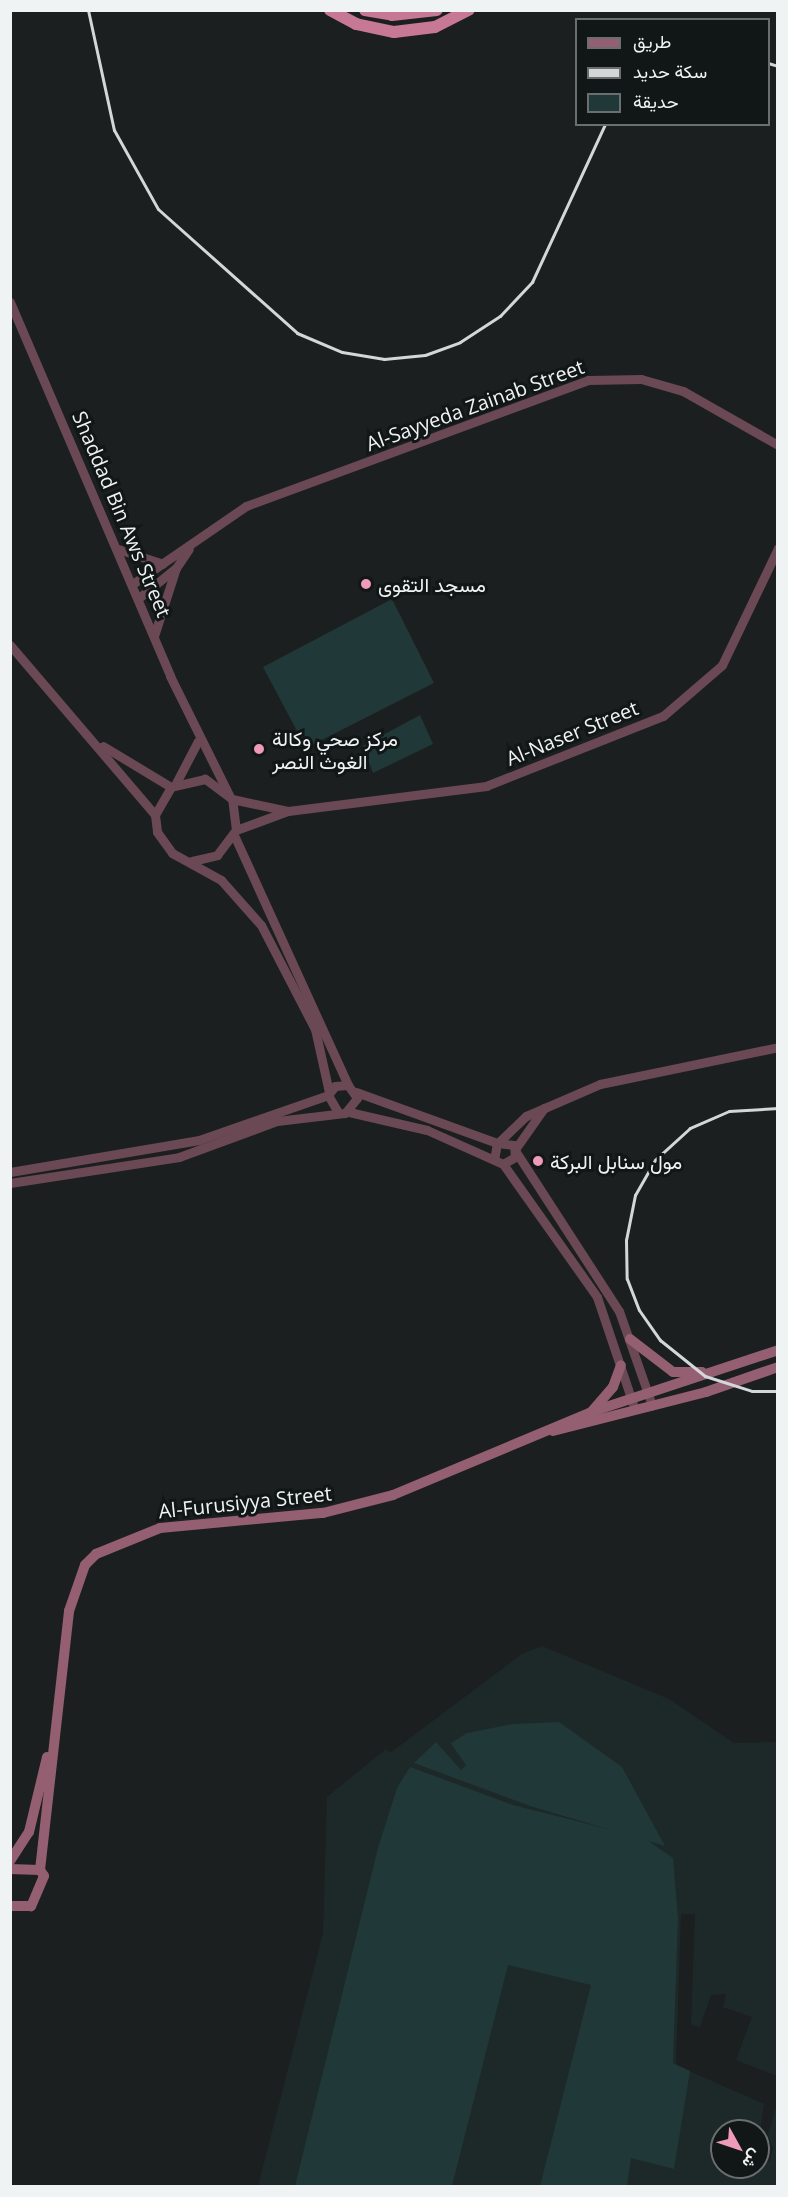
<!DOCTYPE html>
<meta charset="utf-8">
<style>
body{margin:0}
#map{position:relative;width:788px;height:2197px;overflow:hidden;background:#1b1f1f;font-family:"Open Sans",Vazirmatn,sans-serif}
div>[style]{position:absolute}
.built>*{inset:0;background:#1d2928}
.green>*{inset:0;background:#203837}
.tertiary>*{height:9px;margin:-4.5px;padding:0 4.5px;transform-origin:4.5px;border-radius:4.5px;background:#6a4854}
.secondary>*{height:10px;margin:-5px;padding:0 5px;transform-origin:5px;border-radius:5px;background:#955f72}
.trunk>*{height:12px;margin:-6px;padding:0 6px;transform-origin:6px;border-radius:6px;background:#c67894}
.rail>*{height:3px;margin:-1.5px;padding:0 1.5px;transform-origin:1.5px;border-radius:1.5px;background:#d4d7d7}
.dots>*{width:16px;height:16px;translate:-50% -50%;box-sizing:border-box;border:3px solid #111616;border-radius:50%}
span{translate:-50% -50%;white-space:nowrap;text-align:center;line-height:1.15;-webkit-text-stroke:6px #111616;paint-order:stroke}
.street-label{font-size:20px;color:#f0f3f3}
.poi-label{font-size:20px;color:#f0f3f3}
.left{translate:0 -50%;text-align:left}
.frame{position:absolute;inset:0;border:12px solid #f0f3f3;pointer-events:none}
.legend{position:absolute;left:575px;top:18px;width:195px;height:108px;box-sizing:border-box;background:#111616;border:2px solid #6a6e6e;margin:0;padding:8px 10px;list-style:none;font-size:18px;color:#f0f3f3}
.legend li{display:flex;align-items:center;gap:12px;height:30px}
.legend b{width:30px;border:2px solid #6a6e6e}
.north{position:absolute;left:710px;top:2119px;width:60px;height:60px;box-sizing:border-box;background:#111616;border:2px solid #6a6e6e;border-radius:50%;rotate:130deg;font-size:16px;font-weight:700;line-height:24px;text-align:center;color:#f0f3f3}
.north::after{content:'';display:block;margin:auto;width:21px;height:27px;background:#ef9ab8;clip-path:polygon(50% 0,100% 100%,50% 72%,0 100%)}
</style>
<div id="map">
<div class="built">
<div style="clip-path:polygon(542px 1646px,669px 1699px,734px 1743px,777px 1742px,777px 2076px,736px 2060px,752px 2017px,723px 2007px,726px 1994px,711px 1995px,700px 2027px,691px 2025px,695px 1914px,681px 1914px,676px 2065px,764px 2104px,758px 2147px,758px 2131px,722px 2131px,722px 2167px,770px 2161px,773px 2148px,768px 2135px,777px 2104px,777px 2186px,258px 2186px,323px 1933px,327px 1797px,386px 1749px,390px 1753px,522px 1654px)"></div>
</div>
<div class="green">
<div style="clip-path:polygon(392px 599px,434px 683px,306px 748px,263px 667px)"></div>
<div style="clip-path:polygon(420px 715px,433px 744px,373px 773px,363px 746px)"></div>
<div style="clip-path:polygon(559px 1722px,622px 1767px,665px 1846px,530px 1806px,414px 1763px,436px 1742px,461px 1770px,466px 1765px,445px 1735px,451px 1743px,467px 1733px,512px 1724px)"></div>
<div style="clip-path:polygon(410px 1767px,513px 1805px,644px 1838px,673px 1858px,678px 1919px,673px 2063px,690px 2071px,674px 2169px,631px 2158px,627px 2186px,540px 2186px,591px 1985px,508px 1965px,452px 2186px,295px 2186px,378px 1848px,397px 1788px)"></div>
</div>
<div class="tertiary">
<div style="left:10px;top:302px;width:407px;rotate:66.8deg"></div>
<div style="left:170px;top:676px;width:133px;rotate:63.6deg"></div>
<div style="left:118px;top:549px;width:47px;rotate:18.4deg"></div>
<div style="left:134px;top:583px;width:136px;rotate:-34.5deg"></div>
<div style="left:246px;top:506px;width:364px;rotate:-20.2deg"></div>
<div style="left:588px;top:380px;width:53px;rotate:-1.1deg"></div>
<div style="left:641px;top:379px;width:44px;rotate:15.9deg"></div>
<div style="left:683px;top:391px;width:109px;rotate:29.6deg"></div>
<div style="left:140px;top:597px;width:46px;rotate:-38.9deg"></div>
<div style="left:176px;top:568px;width:23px;rotate:-56deg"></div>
<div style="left:154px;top:636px;width:71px;rotate:-72.1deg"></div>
<div style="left:10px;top:645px;width:223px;rotate:49.5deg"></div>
<div style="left:103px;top:746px;width:79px;rotate:31.1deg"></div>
<div style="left:176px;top:783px;width:47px;rotate:-62.4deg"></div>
<div style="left:232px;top:799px;width:57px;rotate:12.1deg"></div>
<div style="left:236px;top:830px;width:55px;rotate:-20.1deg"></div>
<div style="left:288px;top:811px;width:200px;rotate:-7.2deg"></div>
<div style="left:486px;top:786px;width:190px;rotate:-21.6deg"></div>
<div style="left:663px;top:716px;width:78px;rotate:-40.8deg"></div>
<div style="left:722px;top:665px;width:130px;rotate:-64.4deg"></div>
<div style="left:234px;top:835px;width:275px;rotate:65.5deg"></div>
<div style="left:192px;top:861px;width:26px;rotate:-13deg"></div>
<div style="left:217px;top:855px;width:31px;rotate:-53deg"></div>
<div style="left:236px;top:830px;width:31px;rotate:-97deg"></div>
<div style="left:232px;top:799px;width:34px;rotate:-143deg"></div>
<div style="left:205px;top:779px;width:35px;rotate:167deg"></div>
<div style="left:171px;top:787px;width:32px;rotate:120deg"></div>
<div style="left:155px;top:815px;width:17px;rotate:83deg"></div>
<div style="left:157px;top:832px;width:26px;rotate:54deg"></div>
<div style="left:172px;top:853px;width:56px;rotate:28.9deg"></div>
<div style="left:221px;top:880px;width:60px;rotate:48.4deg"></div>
<div style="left:261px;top:925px;width:117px;rotate:62.6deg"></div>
<div style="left:315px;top:1029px;width:65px;rotate:77.5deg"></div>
<div style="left:356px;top:1092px;width:150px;rotate:19.9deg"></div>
<div style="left:349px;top:1112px;width:80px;rotate:13deg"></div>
<div style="left:427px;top:1130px;width:83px;rotate:24.1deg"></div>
<div style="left:503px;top:1164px;width:14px;rotate:-30deg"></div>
<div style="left:515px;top:1157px;width:12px;rotate:-95deg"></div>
<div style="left:514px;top:1145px;width:17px;rotate:-173deg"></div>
<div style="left:497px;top:1143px;width:17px;rotate:100deg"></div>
<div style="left:500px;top:1141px;width:36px;rotate:-44deg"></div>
<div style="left:526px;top:1116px;width:81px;rotate:-23.4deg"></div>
<div style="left:600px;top:1084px;width:182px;rotate:-11.7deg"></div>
<div style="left:516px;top:1148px;width:49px;rotate:-55deg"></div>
<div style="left:516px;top:1152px;width:189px;rotate:57.1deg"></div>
<div style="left:619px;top:1311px;width:100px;rotate:70.7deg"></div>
<div style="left:503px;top:1164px;width:163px;rotate:54.7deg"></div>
<div style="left:597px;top:1297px;width:113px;rotate:71.4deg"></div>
<div style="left:10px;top:1172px;width:192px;rotate:-9.6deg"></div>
<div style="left:199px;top:1140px;width:137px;rotate:-19.2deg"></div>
<div style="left:10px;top:1183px;width:171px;rotate:-8.7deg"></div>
<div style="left:179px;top:1157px;width:104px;rotate:-20.2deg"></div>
<div style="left:277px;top:1121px;width:68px;rotate:-6.7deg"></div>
<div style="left:345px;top:1113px;width:19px;rotate:-51deg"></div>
<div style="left:357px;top:1098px;width:16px;rotate:-125deg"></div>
<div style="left:348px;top:1085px;width:13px;rotate:176deg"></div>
<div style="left:335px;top:1086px;width:11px;rotate:128deg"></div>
<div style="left:328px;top:1095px;width:20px;rotate:60deg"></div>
</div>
<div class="secondary">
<div style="left:630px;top:1339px;width:54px;rotate:37.5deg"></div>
<div style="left:673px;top:1372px;width:29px"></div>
<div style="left:593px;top:1410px;width:30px;rotate:-49deg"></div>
<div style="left:613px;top:1387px;width:23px;rotate:-70deg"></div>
<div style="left:553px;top:1431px;width:158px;rotate:-14.3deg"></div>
<div style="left:706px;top:1392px;width:76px;rotate:-19.1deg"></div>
<div style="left:10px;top:1861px;width:35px;rotate:-57deg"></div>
<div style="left:29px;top:1832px;width:77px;rotate:-76.5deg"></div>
<div style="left:10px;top:1869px;width:30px;rotate:2deg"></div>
<div style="left:40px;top:1870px;width:7px;rotate:56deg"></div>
<div style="left:44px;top:1876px;width:33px;rotate:113deg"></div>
<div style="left:31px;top:1906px;width:21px;rotate:180deg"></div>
<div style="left:40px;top:1870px;width:261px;rotate:-83.6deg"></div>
<div style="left:69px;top:1611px;width:49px;rotate:-70.8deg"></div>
<div style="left:85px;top:1565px;width:16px;rotate:-45deg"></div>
<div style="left:96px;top:1554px;width:69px;rotate:-22.1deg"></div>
<div style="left:160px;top:1528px;width:164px;rotate:-5.3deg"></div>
<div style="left:323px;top:1513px;width:72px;rotate:-14.4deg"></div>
<div style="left:393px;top:1495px;width:215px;rotate:-22.7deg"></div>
<div style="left:591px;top:1412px;width:197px;rotate:-18.3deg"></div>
</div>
<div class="trunk">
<div style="left:330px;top:10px;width:30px;rotate:28deg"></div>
<div style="left:356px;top:24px;width:39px;rotate:12deg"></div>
<div style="left:394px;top:32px;width:41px;rotate:-7deg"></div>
<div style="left:435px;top:27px;width:38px;rotate:-27deg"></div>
<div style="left:365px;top:10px;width:27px;rotate:10deg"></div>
<div style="left:392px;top:15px;width:45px;rotate:-6.3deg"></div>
</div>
<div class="rail">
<div style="left:88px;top:10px;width:123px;rotate:77.8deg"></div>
<div style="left:114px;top:130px;width:90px;rotate:60.9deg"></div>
<div style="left:158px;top:209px;width:186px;rotate:41.7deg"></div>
<div style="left:297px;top:333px;width:49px;rotate:22.9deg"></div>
<div style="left:342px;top:352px;width:43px;rotate:9.5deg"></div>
<div style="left:384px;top:359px;width:41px;rotate:-5.6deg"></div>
<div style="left:425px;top:355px;width:37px;rotate:-20deg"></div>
<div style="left:460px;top:342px;width:48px;rotate:-33deg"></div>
<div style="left:500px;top:316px;width:47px;rotate:-46.7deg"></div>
<div style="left:532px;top:282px;width:174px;rotate:-65.2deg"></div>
<div style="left:768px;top:63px;width:10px;rotate:17deg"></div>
<div style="left:778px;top:1108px;width:49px;rotate:176.5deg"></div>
<div style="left:729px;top:1111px;width:43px;rotate:156.4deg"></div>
<div style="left:690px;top:1128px;width:47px;rotate:137.6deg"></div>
<div style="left:655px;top:1160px;width:40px;rotate:119.7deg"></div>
<div style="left:635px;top:1195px;width:46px;rotate:101.3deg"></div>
<div style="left:626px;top:1240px;width:39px;rotate:89deg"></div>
<div style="left:627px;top:1279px;width:33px;rotate:69deg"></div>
<div style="left:639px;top:1310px;width:37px;rotate:55deg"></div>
<div style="left:660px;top:1340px;width:58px;rotate:38.7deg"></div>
<div style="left:705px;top:1376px;width:49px;rotate:17.7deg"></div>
<div style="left:752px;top:1391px;width:26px"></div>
</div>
<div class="dots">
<div style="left:366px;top:584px;background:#ef9ab8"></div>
<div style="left:259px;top:749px;background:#ef9ab8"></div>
<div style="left:538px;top:1161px;background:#ef9ab8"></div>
</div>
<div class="street-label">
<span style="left:475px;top:405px;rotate:-20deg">Al-Sayyeda Zainab Street</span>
<span style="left:122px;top:514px;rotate:67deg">Shaddad Bin Aws Street</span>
<span style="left:572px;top:733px;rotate:-22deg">Al-Naser Street</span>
<span style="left:245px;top:1502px;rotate:-6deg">Al-Furusiyya Street</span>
</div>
<div class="poi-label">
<span class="left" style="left:378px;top:584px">مسجد التقوى</span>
<span class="left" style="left:272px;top:750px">مركز صحي وكالة<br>الغوث النصر</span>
<span class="left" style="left:550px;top:1161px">مول سنابل البركة</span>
</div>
<div class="frame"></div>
<ul class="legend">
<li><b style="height:8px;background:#955f72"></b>طريق</li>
<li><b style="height:8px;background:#d4d7d7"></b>سكة حديد</li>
<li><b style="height:16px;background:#203837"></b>حديقة</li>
</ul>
<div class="north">ش</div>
</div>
